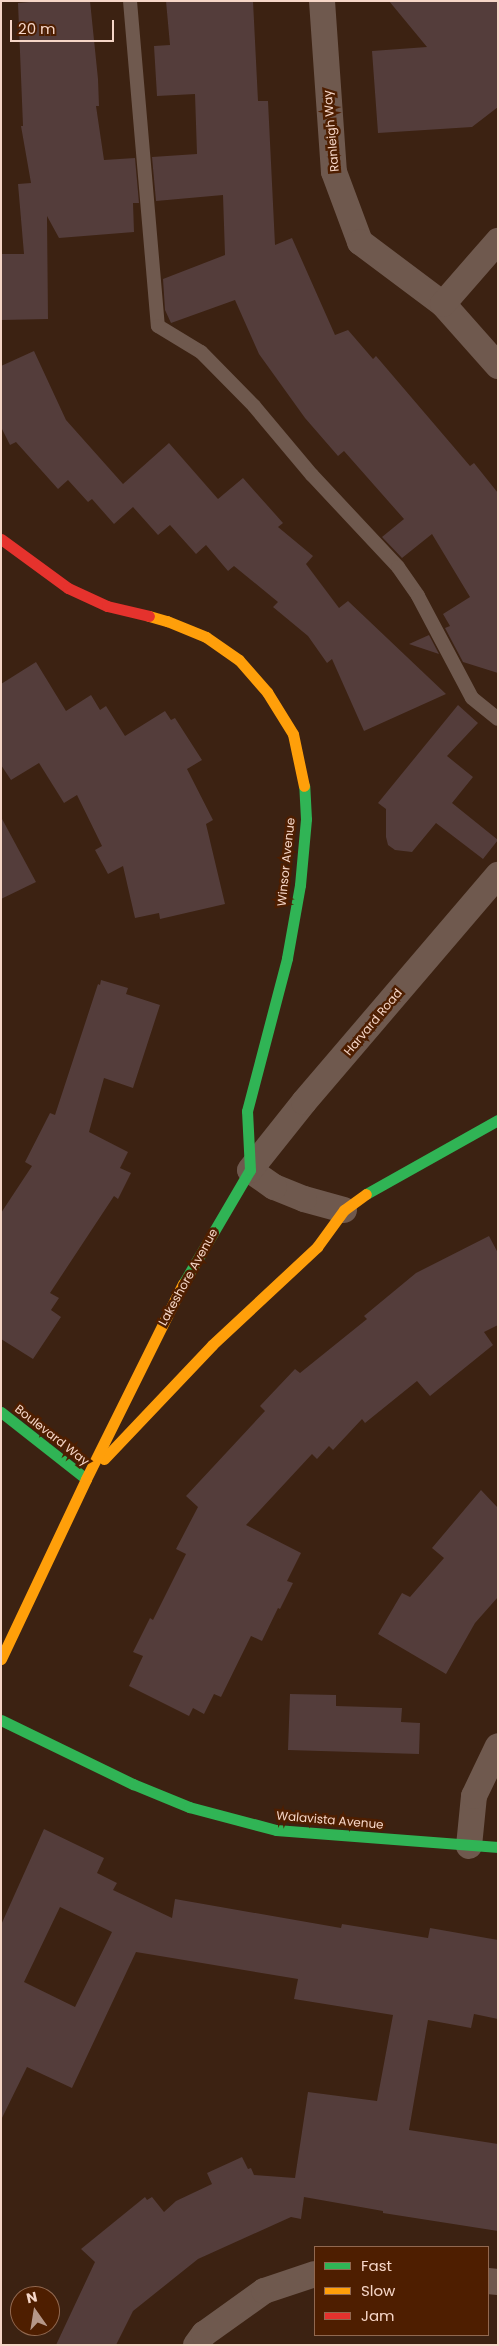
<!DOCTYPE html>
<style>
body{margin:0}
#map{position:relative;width:499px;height:2346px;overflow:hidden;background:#3c2212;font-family:Poppins,sans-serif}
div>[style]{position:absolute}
.building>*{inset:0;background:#543d3b}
.lane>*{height:14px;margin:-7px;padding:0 7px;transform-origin:7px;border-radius:7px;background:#6f594e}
.street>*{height:26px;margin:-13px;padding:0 13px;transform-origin:13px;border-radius:13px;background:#6f594e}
.fast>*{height:11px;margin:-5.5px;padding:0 5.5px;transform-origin:5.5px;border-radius:5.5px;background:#30b455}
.slow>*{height:11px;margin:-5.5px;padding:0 5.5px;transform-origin:5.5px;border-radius:5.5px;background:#ff9f0a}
.jam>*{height:11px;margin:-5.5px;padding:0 5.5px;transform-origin:5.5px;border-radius:5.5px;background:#e5322d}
span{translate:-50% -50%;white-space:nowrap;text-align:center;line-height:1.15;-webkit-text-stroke:5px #4e1e00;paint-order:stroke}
.street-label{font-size:12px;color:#f6d6c7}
.frame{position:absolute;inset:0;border:2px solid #f6d6c7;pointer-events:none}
.legend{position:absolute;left:314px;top:2246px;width:175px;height:90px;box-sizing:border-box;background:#4e1e00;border:1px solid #916850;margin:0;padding:6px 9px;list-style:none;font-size:15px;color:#f6d6c7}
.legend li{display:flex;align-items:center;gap:10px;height:25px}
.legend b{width:25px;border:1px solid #916850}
.north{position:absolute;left:10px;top:2286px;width:50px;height:50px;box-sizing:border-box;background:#4e1e00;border:1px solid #916850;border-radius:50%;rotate:347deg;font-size:14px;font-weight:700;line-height:20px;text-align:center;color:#f6d6c7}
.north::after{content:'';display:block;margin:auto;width:18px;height:22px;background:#b59788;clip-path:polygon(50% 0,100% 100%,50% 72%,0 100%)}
.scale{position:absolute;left:10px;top:20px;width:104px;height:22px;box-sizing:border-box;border:2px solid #f6d6c7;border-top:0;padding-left:6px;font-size:15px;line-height:18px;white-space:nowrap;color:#f6d6c7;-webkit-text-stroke:4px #4e1e00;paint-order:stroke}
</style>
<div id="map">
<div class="building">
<div style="clip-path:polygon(40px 1px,90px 1px,98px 79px,99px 106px,96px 106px,104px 160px,135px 158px,139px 203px,133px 203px,134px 232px,59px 238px,47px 216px,48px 319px,1px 320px,1px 254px,24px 254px,18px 184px,31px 183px,21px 126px,23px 126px,18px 3px)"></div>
<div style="clip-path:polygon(166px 1px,253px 1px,258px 101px,268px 101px,275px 245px,292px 238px,335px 335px,348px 330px,373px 359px,376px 356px,470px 466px,474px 463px,498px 493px,498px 673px,463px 662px,445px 628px,450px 626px,443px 614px,470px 597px,432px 534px,402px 558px,382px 537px,404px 519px,344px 451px,338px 456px,305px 418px,259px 354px,235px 300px,171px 323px,165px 310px,163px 279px,225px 255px,223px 195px,156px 201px,152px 157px,197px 154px,195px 94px,157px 96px,154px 46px,170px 45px)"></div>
<div style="clip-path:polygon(389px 1px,498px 1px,498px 107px,472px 127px,378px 133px,372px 51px,427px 47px)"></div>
<div style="clip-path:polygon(34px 351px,66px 420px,123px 484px,169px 443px,218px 499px,243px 478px,283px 523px,278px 527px,313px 556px,306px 564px,339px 608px,348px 601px,446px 694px,364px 731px,332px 659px,327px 663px,308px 636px,273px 607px,278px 602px,234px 566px,228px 571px,206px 545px,196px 554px,170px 525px,158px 535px,133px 507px,114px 524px,92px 499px,88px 502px,68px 480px,58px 489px,16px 442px,10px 445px,1px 427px,1px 366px)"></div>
<div style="clip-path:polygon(429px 635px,439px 654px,409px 644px)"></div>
<div style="clip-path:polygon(36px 662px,66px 711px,91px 695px,100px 710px,106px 706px,125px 736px,165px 711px,171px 720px,175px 718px,202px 760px,187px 769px,213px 820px,206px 824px,225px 904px,160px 919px,159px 913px,135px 918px,123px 866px,108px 874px,95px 850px,102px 846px,77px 795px,64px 803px,39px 763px,11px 780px,1px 765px,1px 684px)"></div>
<div style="clip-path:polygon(458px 705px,478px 723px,447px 756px,473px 777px,452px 803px,498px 840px,483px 859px,436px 823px,412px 852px,395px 850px,388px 845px,386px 837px,386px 809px,378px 803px)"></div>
<div style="clip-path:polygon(1px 817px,36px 882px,1px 899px)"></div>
<div style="clip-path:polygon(101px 980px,128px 988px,126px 994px,160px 1005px,133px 1088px,104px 1078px,89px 1132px,128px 1152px,120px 1168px,131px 1173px,118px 1199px,114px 1196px,50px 1293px,59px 1298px,51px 1310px,61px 1317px,33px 1359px,1px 1339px,1px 1213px,32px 1166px,25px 1162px,50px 1113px,55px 1115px,98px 984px,100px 985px)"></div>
<div style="clip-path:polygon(489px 1236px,498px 1253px,498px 1325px,484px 1332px,493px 1345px,430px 1396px,417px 1381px,365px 1423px,362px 1419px,333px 1450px,329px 1446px,317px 1459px,312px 1454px,246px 1525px,301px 1553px,287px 1581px,293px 1583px,280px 1609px,278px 1608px,262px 1641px,251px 1636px,221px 1697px,214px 1694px,204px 1714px,193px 1708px,189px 1716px,129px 1686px,143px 1656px,133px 1652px,150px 1618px,153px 1620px,186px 1554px,176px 1549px,198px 1507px,186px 1496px,265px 1411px,260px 1406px,295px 1369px,300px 1373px,367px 1319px,364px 1316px,416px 1273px)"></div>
<div style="clip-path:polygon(481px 1490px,498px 1508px,498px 1597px,475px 1623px,446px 1674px,378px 1634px,402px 1593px,410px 1597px,444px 1558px,432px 1548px)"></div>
<div style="clip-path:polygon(290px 1694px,336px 1695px,336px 1706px,402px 1708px,401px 1722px,420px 1723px,419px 1754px,288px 1750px)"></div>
<div style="clip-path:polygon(evenodd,44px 1829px,104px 1858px,97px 1873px,117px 1883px,113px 1890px,172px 1918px,175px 1899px,341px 1928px,342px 1924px,428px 1938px,430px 1928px,498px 1940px,498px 2019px,474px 2014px,471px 2028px,428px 2020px,409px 2130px,498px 2144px,498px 2231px,383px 2213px,383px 2211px,304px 2197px,301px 2219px,291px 2217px,198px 2259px,133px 2311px,116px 2345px,56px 2345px,95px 2262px,81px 2249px,145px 2197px,147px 2200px,152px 2197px,164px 2212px,176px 2201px,212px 2184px,207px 2173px,242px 2157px,248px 2169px,251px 2168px,254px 2175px,295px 2178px,308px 2092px,377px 2101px,393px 2015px,294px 1999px,298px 1979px,136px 1952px,72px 2088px,27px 2067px,1px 2120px,1px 1925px,44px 1829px,60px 1907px,112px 1932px,75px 2007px,24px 1982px,60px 1907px)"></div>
</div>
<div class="lane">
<div style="left:130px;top:1px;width:326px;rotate:85.1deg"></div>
<div style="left:158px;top:326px;width:50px;rotate:31.2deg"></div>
<div style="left:201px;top:352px;width:76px;rotate:45.5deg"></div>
<div style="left:254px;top:406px;width:90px;rotate:50deg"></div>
<div style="left:312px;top:475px;width:126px;rotate:46.9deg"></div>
<div style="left:398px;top:567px;width:35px;rotate:55deg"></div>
<div style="left:418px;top:596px;width:115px;rotate:62.1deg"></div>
<div style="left:472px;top:698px;width:33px;rotate:39deg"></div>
</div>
<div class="street">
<div style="left:322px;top:1px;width:171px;rotate:86deg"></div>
<div style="left:334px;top:172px;width:75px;rotate:69.6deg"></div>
<div style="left:360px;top:242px;width:104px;rotate:36.8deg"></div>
<div style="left:443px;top:304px;width:83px;rotate:48.4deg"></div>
<div style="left:443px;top:304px;width:84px;rotate:-48.9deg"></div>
<div style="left:344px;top:1210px;width:41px;rotate:-164.6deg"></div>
<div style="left:304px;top:1199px;width:32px;rotate:-158deg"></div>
<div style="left:274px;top:1187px;width:29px;rotate:-145deg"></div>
<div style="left:250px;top:1170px;width:87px;rotate:-51.5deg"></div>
<div style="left:304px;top:1102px;width:299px;rotate:-49.5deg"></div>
<div style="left:469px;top:1846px;width:50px;rotate:-84.3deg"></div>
<div style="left:474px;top:1796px;width:55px;rotate:-64.4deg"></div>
<div style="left:488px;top:2281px;width:10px;rotate:6deg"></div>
<div style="left:196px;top:2345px;width:14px;rotate:-54deg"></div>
<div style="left:204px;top:2334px;width:74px;rotate:-35.6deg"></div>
<div style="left:264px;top:2291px;width:54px;rotate:-18.4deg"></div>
</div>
<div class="fast">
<div style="left:366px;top:1194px;width:151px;rotate:-29.3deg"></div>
<div style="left:183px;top:1284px;width:132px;rotate:-59.6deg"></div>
<div style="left:250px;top:1170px;width:59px;rotate:-92.9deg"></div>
<div style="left:247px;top:1111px;width:158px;rotate:-75.3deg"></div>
<div style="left:287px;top:958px;width:74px;rotate:-79.9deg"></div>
<div style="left:300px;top:885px;width:66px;rotate:-84.8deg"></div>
<div style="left:306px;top:819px;width:33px;rotate:-93deg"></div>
<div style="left:1px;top:1412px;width:108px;rotate:38.2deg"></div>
<div style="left:1px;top:1720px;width:147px;rotate:25.9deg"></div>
<div style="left:133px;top:1784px;width:61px;rotate:22.3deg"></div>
<div style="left:189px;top:1807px;width:90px;rotate:14.8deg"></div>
<div style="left:276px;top:1830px;width:223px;rotate:4.4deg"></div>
</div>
<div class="slow">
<div style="left:149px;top:616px;width:19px;rotate:16deg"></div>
<div style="left:167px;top:621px;width:42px;rotate:22.3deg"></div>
<div style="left:206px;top:637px;width:40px;rotate:34.9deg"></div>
<div style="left:239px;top:660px;width:43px;rotate:48.8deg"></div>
<div style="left:267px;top:692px;width:49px;rotate:58.2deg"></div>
<div style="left:293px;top:734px;width:53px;rotate:78.1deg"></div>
<div style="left:104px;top:1459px;width:157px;rotate:-46.5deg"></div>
<div style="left:212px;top:1345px;width:144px;rotate:-43deg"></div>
<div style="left:317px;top:1247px;width:46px;rotate:-53.9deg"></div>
<div style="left:344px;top:1210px;width:27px;rotate:-36deg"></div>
<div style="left:1px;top:1659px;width:199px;rotate:-64.7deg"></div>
<div style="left:86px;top:1479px;width:218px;rotate:-63.6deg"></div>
</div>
<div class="jam">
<div style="left:1px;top:539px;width:83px;rotate:36.2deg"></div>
<div style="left:68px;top:588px;width:43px;rotate:24.8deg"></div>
<div style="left:107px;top:606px;width:43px;rotate:13.4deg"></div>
</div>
<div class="street-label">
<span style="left:331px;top:131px;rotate:-95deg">Ranleigh Way</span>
<span style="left:286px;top:862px;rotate:-84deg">Winsor Avenue</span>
<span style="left:373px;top:1022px;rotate:-50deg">Harvard Road</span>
<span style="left:188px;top:1277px;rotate:-61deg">Lakeshore Avenue</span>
<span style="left:52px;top:1435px;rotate:38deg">Boulevard Way</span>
<span style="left:330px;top:1820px;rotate:5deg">Walavista Avenue</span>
</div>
<div class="frame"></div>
<ul class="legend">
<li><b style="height:6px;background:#30b455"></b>Fast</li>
<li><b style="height:6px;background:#ff9f0a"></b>Slow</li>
<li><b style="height:6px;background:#e5322d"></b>Jam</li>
</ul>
<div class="north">N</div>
<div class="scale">20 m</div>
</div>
